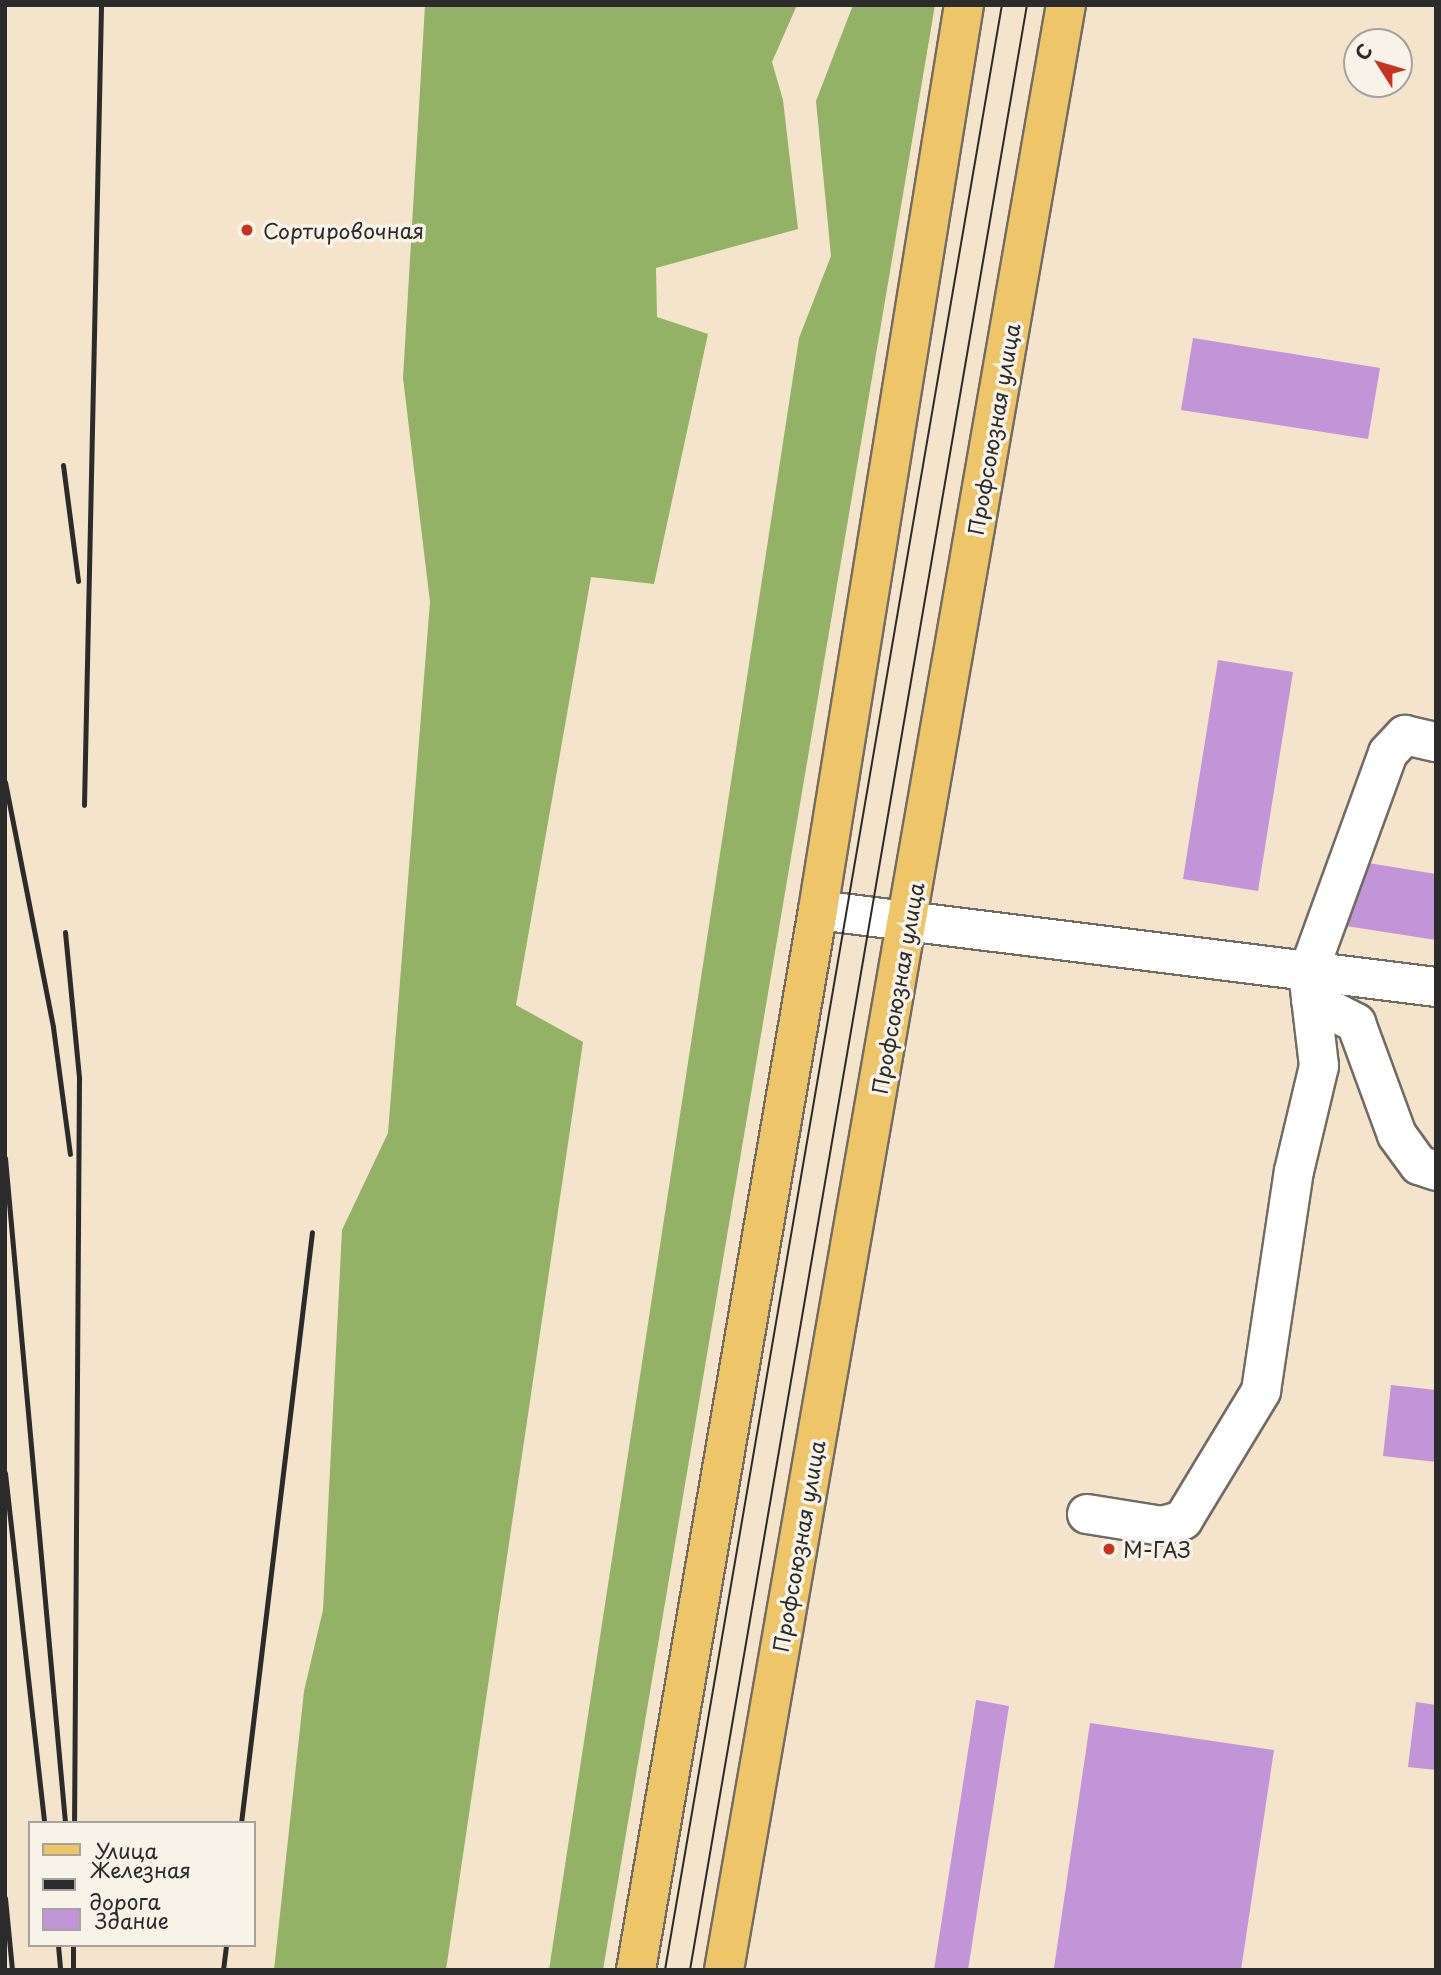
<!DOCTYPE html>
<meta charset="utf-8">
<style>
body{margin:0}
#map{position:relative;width:1441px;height:1975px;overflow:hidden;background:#f4e4cc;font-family:"Playpen Sans",sans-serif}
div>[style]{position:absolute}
.forest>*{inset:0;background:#93b266}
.building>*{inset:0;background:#c195d7}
.roads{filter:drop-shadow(2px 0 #716c63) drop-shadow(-2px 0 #716c63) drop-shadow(0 2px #716c63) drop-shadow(0 -2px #716c63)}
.minor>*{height:38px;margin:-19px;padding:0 19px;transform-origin:19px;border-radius:19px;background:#fff}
.major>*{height:38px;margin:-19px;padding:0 19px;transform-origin:19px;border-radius:19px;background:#eec569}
.tram>*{height:2px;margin:-1px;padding:0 1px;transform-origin:1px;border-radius:1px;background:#2b2b2b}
.rail>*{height:5px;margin:-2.5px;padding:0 2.5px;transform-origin:2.5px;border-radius:2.5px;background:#2b2b2b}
.dots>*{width:19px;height:19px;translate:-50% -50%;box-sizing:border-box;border:4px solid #f7f3e8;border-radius:50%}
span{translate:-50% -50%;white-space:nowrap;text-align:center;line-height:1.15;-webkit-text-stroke:7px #f7f3e8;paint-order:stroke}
.poi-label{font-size:21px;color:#2b2b2b}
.left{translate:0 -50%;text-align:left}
.street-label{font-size:21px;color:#2b2b2b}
.frame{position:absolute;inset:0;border:7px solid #2b2b2b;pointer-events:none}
.legend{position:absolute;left:28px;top:1821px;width:228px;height:126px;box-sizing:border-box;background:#f7f3e8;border:2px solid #a5a39c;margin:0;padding:9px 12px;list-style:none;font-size:21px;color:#2b2b2b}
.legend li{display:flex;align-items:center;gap:14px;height:35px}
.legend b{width:35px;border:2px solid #a5a39c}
.north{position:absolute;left:1343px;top:28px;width:70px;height:70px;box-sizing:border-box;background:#f7f3e8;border:2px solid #a5a39c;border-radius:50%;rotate:307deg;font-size:19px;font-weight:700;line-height:28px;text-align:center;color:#2b2b2b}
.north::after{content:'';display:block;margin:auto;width:24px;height:32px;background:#c8321e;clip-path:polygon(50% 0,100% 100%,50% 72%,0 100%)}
</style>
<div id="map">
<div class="forest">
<div style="clip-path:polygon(425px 5px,797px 5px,772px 62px,783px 100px,798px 229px,656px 268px,657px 317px,708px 334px,654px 584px,591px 577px,516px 1005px,583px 1042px,446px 1970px,274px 1970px,304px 1691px,323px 1610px,342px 1230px,388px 1133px,430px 602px,403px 378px)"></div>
<div style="clip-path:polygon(853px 5px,935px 5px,603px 1970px,549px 1970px,799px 338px,831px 256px,816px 101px)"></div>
</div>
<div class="building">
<div style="clip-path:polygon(1193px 338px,1380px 368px,1368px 439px,1181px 410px)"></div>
<div style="clip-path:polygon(1218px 660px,1293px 672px,1258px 891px,1183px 879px)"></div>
<div style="clip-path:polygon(1356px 861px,1436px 874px,1436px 940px,1346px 926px)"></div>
<div style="clip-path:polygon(1391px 1385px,1436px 1390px,1436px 1462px,1383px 1456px)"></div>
<div style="clip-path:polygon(976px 1700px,1009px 1706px,968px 1970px,934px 1970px)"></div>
<div style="clip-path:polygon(1416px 1702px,1436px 1705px,1436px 1770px,1408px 1767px)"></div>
<div style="clip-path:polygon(1090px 1723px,1274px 1750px,1241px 1970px,1054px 1968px)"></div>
</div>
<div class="roads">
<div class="minor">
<div style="left:818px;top:910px;width:623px;rotate:7.1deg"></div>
<div style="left:1311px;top:1000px;width:51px;rotate:27.1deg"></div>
<div style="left:1356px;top:1023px;width:119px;rotate:69.9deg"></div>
<div style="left:1397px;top:1135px;width:37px;rotate:54deg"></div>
<div style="left:1419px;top:1165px;width:18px;rotate:19deg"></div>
<div style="left:1087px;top:1514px;width:76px;rotate:9.1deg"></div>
<div style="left:1162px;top:1526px;width:22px;rotate:-16deg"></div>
<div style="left:1183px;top:1520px;width:151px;rotate:-58.8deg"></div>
<div style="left:1261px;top:1391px;width:222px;rotate:-81.5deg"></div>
<div style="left:1294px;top:1171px;width:108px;rotate:-76.6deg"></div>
<div style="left:1319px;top:1066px;width:94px;rotate:-96.7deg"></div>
<div style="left:1308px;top:973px;width:234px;rotate:-70deg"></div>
<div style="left:1388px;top:753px;width:25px;rotate:-47deg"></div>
<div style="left:1405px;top:735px;width:32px;rotate:13deg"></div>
</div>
<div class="major">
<div style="left:636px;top:1970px;width:1076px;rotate:-80.26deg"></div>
<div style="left:818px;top:910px;width:917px;rotate:-80.84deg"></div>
<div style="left:724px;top:1970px;width:1995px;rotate:-80.13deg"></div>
</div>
</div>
<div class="tram">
<div style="left:665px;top:1970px;width:1994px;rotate:-80.27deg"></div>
<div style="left:690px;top:1970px;width:1994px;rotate:-80.27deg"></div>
</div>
<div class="rail">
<div style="left:63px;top:465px;width:117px;rotate:82.6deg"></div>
<div style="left:5px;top:782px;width:250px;rotate:78.9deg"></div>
<div style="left:53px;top:1027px;width:128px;rotate:82.4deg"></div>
<div style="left:84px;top:805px;width:800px;rotate:-88.78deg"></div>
<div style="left:65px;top:932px;width:147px;rotate:84.5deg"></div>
<div style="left:79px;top:1078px;width:745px;rotate:90.38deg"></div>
<div style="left:5px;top:1158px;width:668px;rotate:84.84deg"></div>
<div style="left:5px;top:1473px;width:352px;rotate:83.6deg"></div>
<div style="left:241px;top:1823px;width:595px;rotate:-83.15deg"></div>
<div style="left:5px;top:1898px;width:72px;rotate:84.4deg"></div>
<div style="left:58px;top:1945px;width:25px;rotate:85deg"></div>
<div style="left:73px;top:1945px;width:25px;rotate:90deg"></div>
<div style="left:223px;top:1970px;width:25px;rotate:-83deg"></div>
</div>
<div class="dots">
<div style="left:247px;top:230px;background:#c8321e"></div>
<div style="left:1109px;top:1549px;background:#c8321e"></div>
</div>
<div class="poi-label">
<span class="left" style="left:263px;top:230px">Сортировочная</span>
<span class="left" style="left:1123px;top:1549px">М-ГАЗ</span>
</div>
<div class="street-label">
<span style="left:993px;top:429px;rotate:-80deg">Профсоюзная улица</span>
<span style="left:897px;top:988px;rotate:-80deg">Профсоюзная улица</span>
<span style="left:798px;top:1546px;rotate:-80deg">Профсоюзная улица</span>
</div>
<div class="frame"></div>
<ul class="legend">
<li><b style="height:9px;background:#eec569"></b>Улица</li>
<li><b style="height:9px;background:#2b2b2b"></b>Железная дорога</li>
<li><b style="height:19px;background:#c195d7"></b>Здание</li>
</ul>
<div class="north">С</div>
</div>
